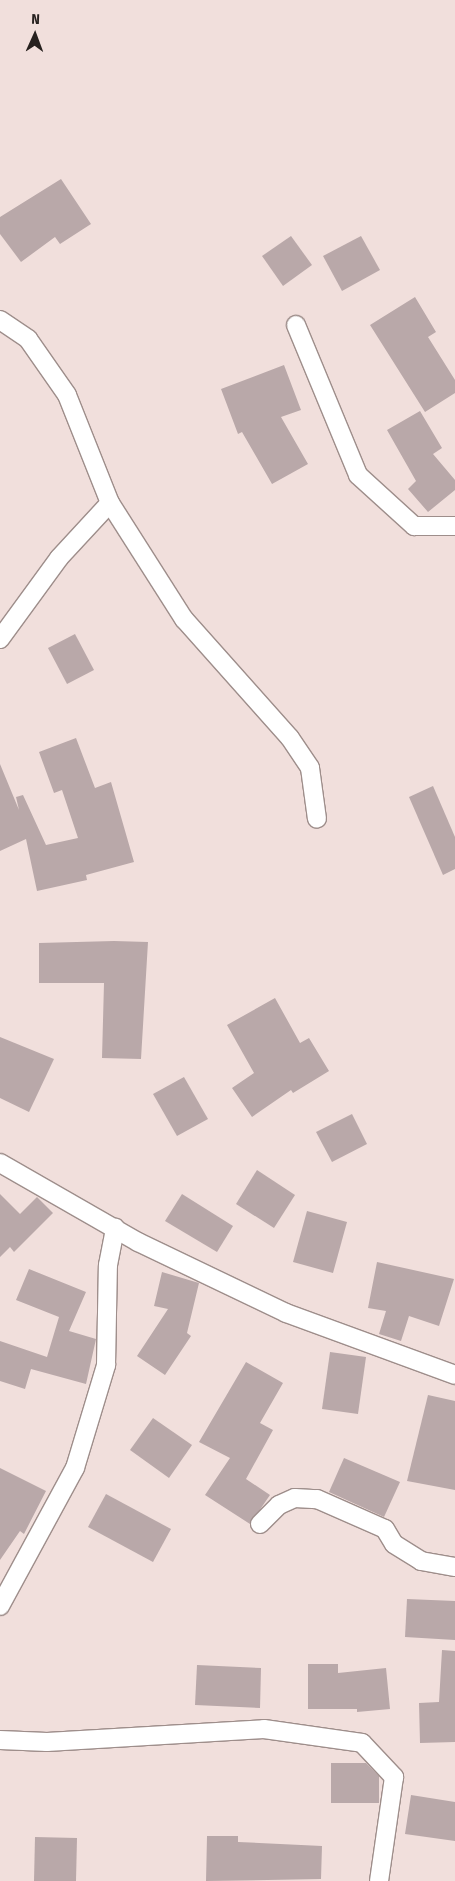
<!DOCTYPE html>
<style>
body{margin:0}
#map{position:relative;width:455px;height:1881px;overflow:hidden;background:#f1dfdc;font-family:"Fira Sans Condensed",sans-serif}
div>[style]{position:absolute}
.building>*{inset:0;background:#b9a8a9}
.roads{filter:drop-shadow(1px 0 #9e8e8b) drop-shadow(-1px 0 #9e8e8b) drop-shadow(0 1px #9e8e8b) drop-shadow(0 -1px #9e8e8b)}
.street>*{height:18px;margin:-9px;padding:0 9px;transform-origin:9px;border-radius:9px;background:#fff}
span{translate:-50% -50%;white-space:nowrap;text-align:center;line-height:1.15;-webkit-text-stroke:4px #f1dfdc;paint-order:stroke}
.north{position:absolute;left:10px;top:10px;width:50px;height:50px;-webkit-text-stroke:4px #f1dfdc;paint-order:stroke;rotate:2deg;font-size:14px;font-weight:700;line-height:20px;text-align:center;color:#27211f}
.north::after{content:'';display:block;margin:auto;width:18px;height:22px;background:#27211f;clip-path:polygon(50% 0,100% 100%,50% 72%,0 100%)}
</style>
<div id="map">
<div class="building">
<div style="clip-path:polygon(61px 179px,91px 224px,60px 244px,55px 237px,21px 262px,0 234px,0 217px)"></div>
<div style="clip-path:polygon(291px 236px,312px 265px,283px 286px,262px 256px)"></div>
<div style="clip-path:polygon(361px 236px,380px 270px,342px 291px,323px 256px)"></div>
<div style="clip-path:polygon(415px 297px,436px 332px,428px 337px,455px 380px,455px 393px,425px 412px,370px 325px)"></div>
<div style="clip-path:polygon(284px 365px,301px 410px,281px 417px,308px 464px,272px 484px,242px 432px,238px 434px,221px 389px)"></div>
<div style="clip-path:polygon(420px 411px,442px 448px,433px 454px,455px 480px,455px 490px,428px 512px,408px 489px,416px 481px,387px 430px)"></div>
<div style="clip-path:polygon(75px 634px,94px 670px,67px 684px,48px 648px)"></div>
<div style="clip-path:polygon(76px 738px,95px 788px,111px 782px,134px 862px,86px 875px,87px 880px,37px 891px,26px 839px,0 851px,0 764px,19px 810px,16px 797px,23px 795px,46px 845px,78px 838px,62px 790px,54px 793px,39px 752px)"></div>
<div style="clip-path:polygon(433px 786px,455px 837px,455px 869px,443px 875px,409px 797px)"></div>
<div style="clip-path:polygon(114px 941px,148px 942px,141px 1059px,102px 1058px,104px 983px,39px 983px,39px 943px)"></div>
<div style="clip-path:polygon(275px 998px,300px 1043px,309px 1038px,329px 1071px,293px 1093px,291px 1090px,252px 1117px,232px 1088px,254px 1073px,227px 1025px)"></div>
<div style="clip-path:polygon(0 1037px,54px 1059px,29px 1112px,0 1098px)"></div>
<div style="clip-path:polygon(184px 1077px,208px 1119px,177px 1136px,153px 1094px)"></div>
<div style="clip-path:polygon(352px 1114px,367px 1144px,332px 1162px,316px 1132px)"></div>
<div style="clip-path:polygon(257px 1170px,295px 1195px,274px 1228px,236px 1204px)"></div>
<div style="clip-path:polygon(0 1194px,20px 1214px,37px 1197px,53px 1213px,14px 1252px,10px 1247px,0 1257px)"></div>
<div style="clip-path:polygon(182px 1194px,233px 1226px,217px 1252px,165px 1221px)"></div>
<div style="clip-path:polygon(307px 1211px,347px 1222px,333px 1273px,293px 1262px)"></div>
<div style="clip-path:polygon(377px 1262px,454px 1279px,439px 1326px,409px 1316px,401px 1341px,379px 1334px,386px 1311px,368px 1308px)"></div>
<div style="clip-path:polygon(29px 1269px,86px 1292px,69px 1331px,96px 1339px,86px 1384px,31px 1369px,25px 1389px,0 1381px,0 1341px,47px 1357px,59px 1317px,16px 1300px)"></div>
<div style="clip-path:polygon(162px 1272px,199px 1283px,187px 1333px,191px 1336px,165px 1375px,137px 1356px,168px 1309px,154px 1306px)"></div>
<div style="clip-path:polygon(330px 1352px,366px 1357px,358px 1414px,322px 1409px)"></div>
<div style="clip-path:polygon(246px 1362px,283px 1383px,260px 1423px,273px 1430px,246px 1479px,270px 1495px,250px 1524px,205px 1495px,230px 1458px,199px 1442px)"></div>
<div style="clip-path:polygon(428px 1395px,455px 1401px,455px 1490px,407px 1481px)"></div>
<div style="clip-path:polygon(153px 1418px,192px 1445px,169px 1478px,130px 1450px)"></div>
<div style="clip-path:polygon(344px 1458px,400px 1482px,384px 1517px,329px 1492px)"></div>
<div style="clip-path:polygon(0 1468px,46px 1491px,24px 1534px,20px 1531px,0 1560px)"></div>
<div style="clip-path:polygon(106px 1494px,171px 1529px,153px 1562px,88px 1527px)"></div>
<div style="clip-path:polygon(407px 1599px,455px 1601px,455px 1640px,405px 1637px)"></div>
<div style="clip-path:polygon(442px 1650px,455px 1651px,455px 1742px,420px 1743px,419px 1703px,439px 1702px)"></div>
<div style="clip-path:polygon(308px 1664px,338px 1664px,338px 1673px,386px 1668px,390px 1709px,357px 1712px,357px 1709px,308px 1709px)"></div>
<div style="clip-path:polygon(197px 1665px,261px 1668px,260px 1708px,195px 1705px)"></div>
<div style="clip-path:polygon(331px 1763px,366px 1763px,379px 1776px,379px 1803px,331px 1803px)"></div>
<div style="clip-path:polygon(411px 1795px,455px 1802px,455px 1841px,405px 1834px)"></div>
<div style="clip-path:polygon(207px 1836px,238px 1836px,238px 1842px,322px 1846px,321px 1879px,206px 1881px)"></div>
<div style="clip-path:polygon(35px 1837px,77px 1838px,76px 1881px,34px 1881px)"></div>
</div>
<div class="roads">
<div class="street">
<div style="left:0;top:320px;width:34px;rotate:34deg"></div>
<div style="left:28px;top:339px;width:68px;rotate:55.1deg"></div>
<div style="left:67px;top:395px;width:116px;rotate:68.3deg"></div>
<div style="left:296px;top:325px;width:162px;rotate:67.5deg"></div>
<div style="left:358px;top:475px;width:76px;rotate:42.3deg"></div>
<div style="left:414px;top:526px;width:41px"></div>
<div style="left:0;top:639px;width:100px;rotate:-53.9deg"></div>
<div style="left:59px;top:558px;width:75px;rotate:-47.2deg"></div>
<div style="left:110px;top:503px;width:138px;rotate:57.5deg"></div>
<div style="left:184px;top:619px;width:159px;rotate:48.3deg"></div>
<div style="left:290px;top:738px;width:36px;rotate:56deg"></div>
<div style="left:310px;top:768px;width:51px;rotate:82.2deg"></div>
<div style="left:0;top:1163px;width:159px;rotate:29.8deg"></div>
<div style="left:138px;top:1242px;width:164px;rotate:25.6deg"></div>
<div style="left:286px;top:1313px;width:180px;rotate:20.1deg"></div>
<div style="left:260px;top:1524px;width:27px;rotate:-45deg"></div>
<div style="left:279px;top:1505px;width:17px;rotate:-24deg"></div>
<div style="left:295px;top:1498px;width:22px;rotate:3deg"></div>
<div style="left:317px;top:1499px;width:74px;rotate:23.8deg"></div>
<div style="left:385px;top:1529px;width:17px;rotate:59deg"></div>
<div style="left:394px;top:1544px;width:32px;rotate:32deg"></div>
<div style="left:421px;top:1561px;width:35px;rotate:10deg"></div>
<div style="left:0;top:1606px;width:157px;rotate:-61.5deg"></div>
<div style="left:75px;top:1468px;width:108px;rotate:-73.2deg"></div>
<div style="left:106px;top:1365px;width:100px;rotate:-88.9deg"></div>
<div style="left:108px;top:1265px;width:38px;rotate:-79deg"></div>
<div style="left:0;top:1740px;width:47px;rotate:2.4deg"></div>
<div style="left:47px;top:1742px;width:217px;rotate:-3.4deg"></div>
<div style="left:264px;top:1729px;width:99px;rotate:8.1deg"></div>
<div style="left:362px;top:1743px;width:47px;rotate:46.7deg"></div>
<div style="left:394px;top:1777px;width:105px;rotate:98.2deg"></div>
</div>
</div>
<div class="north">N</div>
</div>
